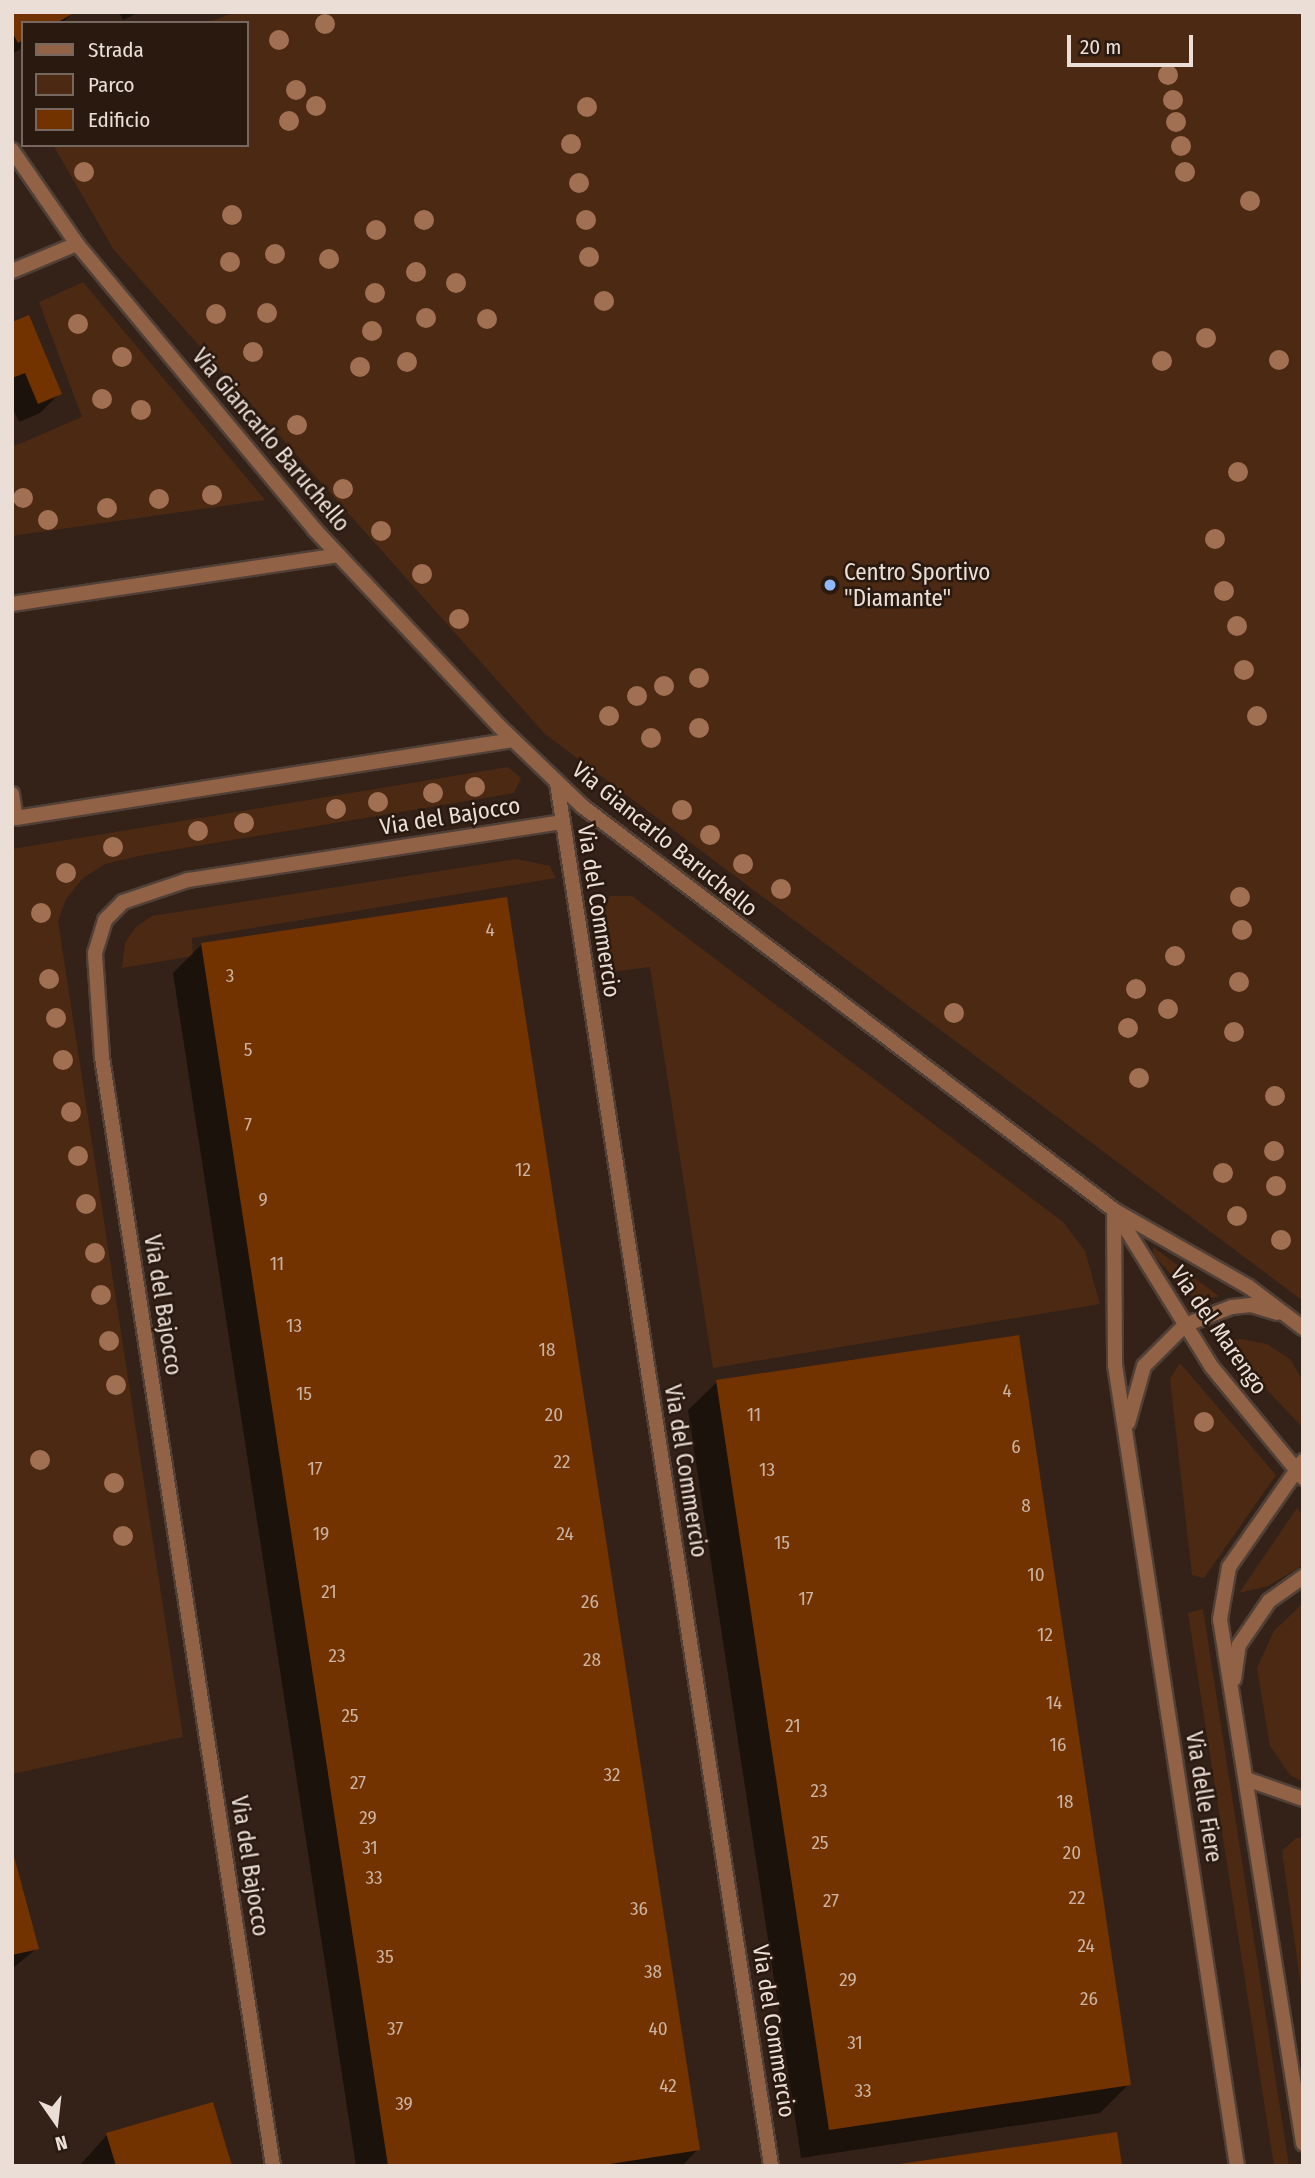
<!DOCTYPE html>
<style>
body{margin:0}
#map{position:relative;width:1315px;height:2178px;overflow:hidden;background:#342218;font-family:"Fira Sans Condensed",sans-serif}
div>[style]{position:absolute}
.green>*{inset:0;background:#4c2913}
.shadow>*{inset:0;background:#0007}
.building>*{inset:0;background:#723300}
.roads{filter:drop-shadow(2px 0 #514037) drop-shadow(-2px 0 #514037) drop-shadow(0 2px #514037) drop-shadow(0 -2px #514037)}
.lane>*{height:14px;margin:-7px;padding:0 7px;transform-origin:7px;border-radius:7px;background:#926246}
.street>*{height:14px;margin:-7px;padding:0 7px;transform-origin:7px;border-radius:7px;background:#926246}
.trees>*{width:20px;height:20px;margin:-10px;border-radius:50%;background:#a17052}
.dots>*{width:19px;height:19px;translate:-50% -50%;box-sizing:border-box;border:4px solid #29190f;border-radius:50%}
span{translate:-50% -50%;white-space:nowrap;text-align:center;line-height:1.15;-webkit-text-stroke:5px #29190f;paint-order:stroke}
.number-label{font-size:19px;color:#ccb3a1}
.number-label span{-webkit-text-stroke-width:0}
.street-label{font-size:23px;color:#eaded7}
.poi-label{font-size:23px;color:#eaded7}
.left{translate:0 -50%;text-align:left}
.frame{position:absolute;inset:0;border:14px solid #eaded7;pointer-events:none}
.legend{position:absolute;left:21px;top:21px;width:228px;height:126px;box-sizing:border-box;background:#29190f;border:2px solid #76685f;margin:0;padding:9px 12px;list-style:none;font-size:21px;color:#eaded7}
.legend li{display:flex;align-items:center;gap:14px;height:35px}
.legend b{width:35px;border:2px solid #76685f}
.north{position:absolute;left:21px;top:2087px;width:70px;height:70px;-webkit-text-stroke:5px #29190f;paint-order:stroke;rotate:166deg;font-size:19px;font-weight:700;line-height:28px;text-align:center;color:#eaded7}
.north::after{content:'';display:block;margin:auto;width:24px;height:32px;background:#eaded7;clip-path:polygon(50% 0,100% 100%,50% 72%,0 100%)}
.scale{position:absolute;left:1067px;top:35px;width:126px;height:32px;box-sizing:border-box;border:4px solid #eaded7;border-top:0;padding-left:9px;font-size:21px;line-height:24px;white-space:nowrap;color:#eaded7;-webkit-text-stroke:5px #29190f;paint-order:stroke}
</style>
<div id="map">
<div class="green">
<div style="clip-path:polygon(236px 12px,1303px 12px,1303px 1301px,545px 734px,114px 250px,53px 145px,247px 145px,247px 23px,206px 23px)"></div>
<div style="clip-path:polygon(83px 282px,265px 500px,12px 536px,12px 447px,82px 417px,39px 302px)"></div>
<div style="clip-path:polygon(508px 767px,521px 778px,514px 793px,143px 855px,105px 864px,83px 878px,66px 899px,58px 921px,183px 1737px,12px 1774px,12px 849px)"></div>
<div style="clip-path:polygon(517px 859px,550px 866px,556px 878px,192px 938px,193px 956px,122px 968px,125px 943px,136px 927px,152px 916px)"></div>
<div style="clip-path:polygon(610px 896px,632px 896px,1063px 1222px,1085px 1251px,1100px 1304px,713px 1368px,650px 967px,611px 972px,602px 913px)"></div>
<div style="clip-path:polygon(1153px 1247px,1219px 1296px,1197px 1302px,1153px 1255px)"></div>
<div style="clip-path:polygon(1242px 1339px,1267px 1344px,1290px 1359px,1303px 1381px,1302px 1427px,1221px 1341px)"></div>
<div style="clip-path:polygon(1180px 1363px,1276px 1475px,1204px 1578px,1192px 1575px,1170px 1379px)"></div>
<div style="clip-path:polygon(1297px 1508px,1303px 1515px,1303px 1565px,1268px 1586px,1239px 1593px)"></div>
<div style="clip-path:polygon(1303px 1603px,1303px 1782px,1290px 1775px,1270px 1746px,1257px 1668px,1274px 1631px)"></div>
<div style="clip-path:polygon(1203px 1609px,1289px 2166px,1274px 2166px,1188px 1613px)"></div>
<div style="clip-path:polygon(1296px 1838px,1303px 1838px,1303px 2001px,1282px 1851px)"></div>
</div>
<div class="shadow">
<div style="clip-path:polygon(12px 12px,73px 13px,62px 23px,23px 23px,23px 48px,12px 54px)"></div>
<div style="clip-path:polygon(119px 12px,139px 12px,123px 20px)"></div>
<div style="clip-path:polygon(12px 324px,60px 393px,40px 413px,19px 422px,12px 407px)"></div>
<div style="clip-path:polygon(201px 945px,698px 2149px,682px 2166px,356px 2166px,173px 973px)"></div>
<div style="clip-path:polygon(717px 1382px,1129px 2084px,1100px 2113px,801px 2158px,688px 1410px)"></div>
<div style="clip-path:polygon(12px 1853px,37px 1948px,12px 1969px)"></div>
<div style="clip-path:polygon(107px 2135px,230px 2166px,79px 2166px)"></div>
</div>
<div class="building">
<div style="clip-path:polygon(12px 12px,76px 12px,56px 23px,23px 23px,23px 40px,18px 43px,12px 32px)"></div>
<div style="clip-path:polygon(29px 315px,62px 394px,38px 404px,25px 373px,12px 378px,12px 322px)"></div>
<div style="clip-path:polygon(507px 897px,700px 2150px,597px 2166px,388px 2166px,201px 943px)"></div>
<div style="clip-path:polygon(1019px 1335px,1131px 2085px,829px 2130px,716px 1380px)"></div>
<div style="clip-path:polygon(12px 1849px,39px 1949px,12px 1955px)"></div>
<div style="clip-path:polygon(213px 2102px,232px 2166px,116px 2166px,106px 2133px)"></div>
<div style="clip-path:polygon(1117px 2132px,1122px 2166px,900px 2166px,900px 2164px)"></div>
</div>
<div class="roads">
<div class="lane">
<div style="left:12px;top:604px;width:330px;rotate:-8.5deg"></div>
<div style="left:12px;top:794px;width:24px;rotate:81deg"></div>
<div style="left:16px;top:818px;width:503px;rotate:-8.92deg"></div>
<div style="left:1246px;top:1779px;width:60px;rotate:19.3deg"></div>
</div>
<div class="street">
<div style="left:12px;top:150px;width:114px;rotate:55.3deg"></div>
<div style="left:77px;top:244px;width:372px;rotate:50.2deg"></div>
<div style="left:315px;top:530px;width:270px;rotate:46.8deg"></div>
<div style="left:500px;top:727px;width:114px;rotate:43.9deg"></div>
<div style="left:582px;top:806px;width:668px;rotate:37.21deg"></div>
<div style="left:1114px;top:1210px;width:155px;rotate:29.7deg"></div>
<div style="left:1249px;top:1287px;width:68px;rotate:37.2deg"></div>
<div style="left:12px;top:271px;width:70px;rotate:-22.6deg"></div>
<div style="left:557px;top:783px;width:1399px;rotate:81.2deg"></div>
<div style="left:1114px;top:1210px;width:155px;rotate:89.6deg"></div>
<div style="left:1115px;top:1365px;width:810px;rotate:81.34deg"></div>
<div style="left:1115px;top:1211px;width:182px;rotate:58.2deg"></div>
<div style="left:1211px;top:1366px;width:145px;rotate:50.6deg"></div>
<div style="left:1128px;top:1423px;width:59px;rotate:-74.3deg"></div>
<div style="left:1144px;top:1366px;width:58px;rotate:-45deg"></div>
<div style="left:1185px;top:1325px;width:50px;rotate:-21deg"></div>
<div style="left:1232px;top:1307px;width:19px;rotate:-6deg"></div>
<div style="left:1251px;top:1305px;width:27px;rotate:17deg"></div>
<div style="left:1303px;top:1461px;width:129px;rotate:124.9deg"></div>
<div style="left:1229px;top:1567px;width:53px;rotate:99.8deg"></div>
<div style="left:1220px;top:1619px;width:531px;rotate:81deg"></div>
<div style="left:1234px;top:1679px;width:34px;rotate:-82deg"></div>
<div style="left:1239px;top:1645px;width:53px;rotate:-55.7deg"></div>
<div style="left:1269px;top:1601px;width:42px;rotate:-35.2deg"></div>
<div style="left:273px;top:2166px;width:1122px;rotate:-98.77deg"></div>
<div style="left:102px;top:1057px;width:104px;rotate:-93.9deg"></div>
<div style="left:95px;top:953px;width:34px;rotate:-73deg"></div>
<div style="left:105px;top:920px;width:25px;rotate:-45deg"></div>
<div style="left:123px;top:902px;width:69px;rotate:-18.7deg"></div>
<div style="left:188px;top:880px;width:379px;rotate:-8.8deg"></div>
</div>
</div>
<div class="trees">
<div style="left:325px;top:24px"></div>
<div style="left:279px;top:40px"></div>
<div style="left:1168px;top:75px"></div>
<div style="left:296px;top:90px"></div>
<div style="left:1173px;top:100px"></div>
<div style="left:316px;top:106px"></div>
<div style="left:587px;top:107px"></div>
<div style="left:289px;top:121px"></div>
<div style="left:1176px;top:122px"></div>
<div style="left:571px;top:144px"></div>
<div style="left:1181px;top:146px"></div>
<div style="left:84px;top:172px"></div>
<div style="left:1185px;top:172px"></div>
<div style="left:579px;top:183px"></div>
<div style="left:1250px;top:201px"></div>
<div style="left:232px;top:215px"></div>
<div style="left:424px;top:220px"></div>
<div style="left:586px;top:220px"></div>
<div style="left:376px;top:230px"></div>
<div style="left:275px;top:254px"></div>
<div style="left:589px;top:257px"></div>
<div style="left:329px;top:259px"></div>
<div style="left:230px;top:262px"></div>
<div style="left:416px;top:272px"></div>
<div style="left:456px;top:283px"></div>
<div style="left:375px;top:293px"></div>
<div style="left:604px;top:301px"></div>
<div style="left:267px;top:313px"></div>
<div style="left:216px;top:314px"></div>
<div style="left:426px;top:318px"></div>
<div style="left:487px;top:319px"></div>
<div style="left:78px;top:324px"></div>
<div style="left:372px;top:331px"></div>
<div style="left:1206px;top:338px"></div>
<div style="left:253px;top:352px"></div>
<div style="left:122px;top:357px"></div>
<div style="left:1279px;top:360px"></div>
<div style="left:1162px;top:361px"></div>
<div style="left:407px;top:362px"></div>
<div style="left:360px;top:367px"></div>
<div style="left:102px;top:399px"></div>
<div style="left:141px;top:410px"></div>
<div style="left:297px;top:425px"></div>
<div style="left:1238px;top:472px"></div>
<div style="left:343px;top:489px"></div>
<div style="left:212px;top:495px"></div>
<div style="left:23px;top:498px"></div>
<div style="left:159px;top:499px"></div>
<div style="left:107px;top:508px"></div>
<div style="left:48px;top:520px"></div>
<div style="left:381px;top:531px"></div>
<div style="left:1215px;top:539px"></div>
<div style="left:422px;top:574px"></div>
<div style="left:1224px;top:591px"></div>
<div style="left:459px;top:619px"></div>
<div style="left:1237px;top:626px"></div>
<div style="left:1244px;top:670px"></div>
<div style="left:699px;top:678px"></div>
<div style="left:664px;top:686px"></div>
<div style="left:637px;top:696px"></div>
<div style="left:609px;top:716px"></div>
<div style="left:1257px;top:716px"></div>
<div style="left:699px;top:728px"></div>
<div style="left:651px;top:738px"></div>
<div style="left:475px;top:787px"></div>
<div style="left:433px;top:793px"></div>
<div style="left:378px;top:802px"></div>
<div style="left:336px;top:809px"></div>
<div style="left:682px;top:810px"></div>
<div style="left:244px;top:823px"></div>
<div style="left:198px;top:831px"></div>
<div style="left:710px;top:835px"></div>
<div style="left:113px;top:847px"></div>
<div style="left:743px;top:864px"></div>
<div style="left:66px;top:873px"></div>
<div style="left:781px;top:889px"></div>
<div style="left:1240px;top:897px"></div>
<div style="left:41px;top:913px"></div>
<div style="left:1242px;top:930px"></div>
<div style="left:1175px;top:956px"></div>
<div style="left:49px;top:979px"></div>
<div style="left:1239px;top:982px"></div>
<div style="left:1136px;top:989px"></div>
<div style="left:1168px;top:1009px"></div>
<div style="left:954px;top:1013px"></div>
<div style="left:56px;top:1018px"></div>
<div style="left:1128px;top:1028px"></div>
<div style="left:1234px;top:1032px"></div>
<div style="left:63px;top:1060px"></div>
<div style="left:1139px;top:1078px"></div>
<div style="left:1275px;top:1096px"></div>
<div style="left:71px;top:1112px"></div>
<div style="left:1274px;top:1151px"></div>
<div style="left:78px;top:1156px"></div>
<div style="left:1223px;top:1173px"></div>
<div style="left:1276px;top:1186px"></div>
<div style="left:86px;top:1204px"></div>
<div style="left:1237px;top:1216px"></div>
<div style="left:1281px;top:1240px"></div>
<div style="left:95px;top:1253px"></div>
<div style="left:101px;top:1295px"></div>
<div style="left:109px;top:1341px"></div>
<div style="left:116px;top:1385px"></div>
<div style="left:1204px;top:1422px"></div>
<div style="left:40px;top:1460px"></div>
<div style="left:114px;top:1483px"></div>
<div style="left:123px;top:1536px"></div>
</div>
<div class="dots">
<div style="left:830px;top:585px;background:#90b8fd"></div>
</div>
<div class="number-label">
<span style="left:490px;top:930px">4</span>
<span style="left:230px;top:976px">3</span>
<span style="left:248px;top:1050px">5</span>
<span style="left:248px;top:1125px">7</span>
<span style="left:523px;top:1170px">12</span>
<span style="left:263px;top:1200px">9</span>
<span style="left:277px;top:1264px">11</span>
<span style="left:294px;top:1326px">13</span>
<span style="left:547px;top:1350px">18</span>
<span style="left:1007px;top:1391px">4</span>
<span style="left:304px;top:1394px">15</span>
<span style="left:554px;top:1415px">20</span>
<span style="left:754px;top:1415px">11</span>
<span style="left:1016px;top:1447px">6</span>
<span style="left:562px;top:1462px">22</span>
<span style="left:315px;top:1469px">17</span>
<span style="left:767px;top:1470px">13</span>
<span style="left:1026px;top:1506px">8</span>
<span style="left:321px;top:1534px">19</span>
<span style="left:565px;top:1534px">24</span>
<span style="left:782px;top:1543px">15</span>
<span style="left:1036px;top:1575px">10</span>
<span style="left:329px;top:1592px">21</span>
<span style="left:806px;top:1599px">17</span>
<span style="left:590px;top:1602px">26</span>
<span style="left:1045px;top:1635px">12</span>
<span style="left:337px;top:1656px">23</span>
<span style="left:592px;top:1660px">28</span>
<span style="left:1054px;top:1703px">14</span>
<span style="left:350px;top:1716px">25</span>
<span style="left:793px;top:1726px">21</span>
<span style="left:1058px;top:1745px">16</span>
<span style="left:612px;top:1775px">32</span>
<span style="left:358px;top:1783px">27</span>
<span style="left:819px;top:1791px">23</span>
<span style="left:1065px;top:1802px">18</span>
<span style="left:368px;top:1818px">29</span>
<span style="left:820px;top:1843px">25</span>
<span style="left:370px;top:1848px">31</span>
<span style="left:1072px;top:1853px">20</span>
<span style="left:374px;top:1878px">33</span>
<span style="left:1077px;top:1898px">22</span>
<span style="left:831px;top:1901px">27</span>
<span style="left:639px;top:1909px">36</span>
<span style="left:1086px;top:1946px">24</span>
<span style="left:385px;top:1957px">35</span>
<span style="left:653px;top:1972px">38</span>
<span style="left:848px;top:1980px">29</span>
<span style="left:1089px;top:1999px">26</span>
<span style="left:395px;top:2029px">37</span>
<span style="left:658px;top:2029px">40</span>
<span style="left:855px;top:2043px">31</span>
<span style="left:668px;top:2086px">42</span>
<span style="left:863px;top:2091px">33</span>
<span style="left:404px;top:2104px">39</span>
</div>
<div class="street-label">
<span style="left:271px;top:440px;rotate:50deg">Via Giancarlo Baruchello</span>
<span style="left:450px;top:816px;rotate:-9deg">Via del Bajocco</span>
<span style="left:665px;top:839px;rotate:39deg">Via Giancarlo Baruchello</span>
<span style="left:599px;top:911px;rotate:81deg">Via del Commercio</span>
<span style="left:163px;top:1305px;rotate:81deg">Via del Bajocco</span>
<span style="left:1219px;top:1330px;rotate:55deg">Via del Marengo</span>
<span style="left:686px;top:1471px;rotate:81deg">Via del Commercio</span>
<span style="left:1204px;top:1797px;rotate:81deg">Via delle Fiere</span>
<span style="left:250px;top:1866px;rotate:81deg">Via del Bajocco</span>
<span style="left:774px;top:2031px;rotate:81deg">Via del Commercio</span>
</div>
<div class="poi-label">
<span class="left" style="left:844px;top:585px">Centro Sportivo<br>"Diamante"</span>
</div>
<div class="frame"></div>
<ul class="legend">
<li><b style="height:9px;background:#926246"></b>Strada</li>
<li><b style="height:19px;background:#4c2913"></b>Parco</li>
<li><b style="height:19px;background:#723300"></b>Edificio</li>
</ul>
<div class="north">N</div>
<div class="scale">20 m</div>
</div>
